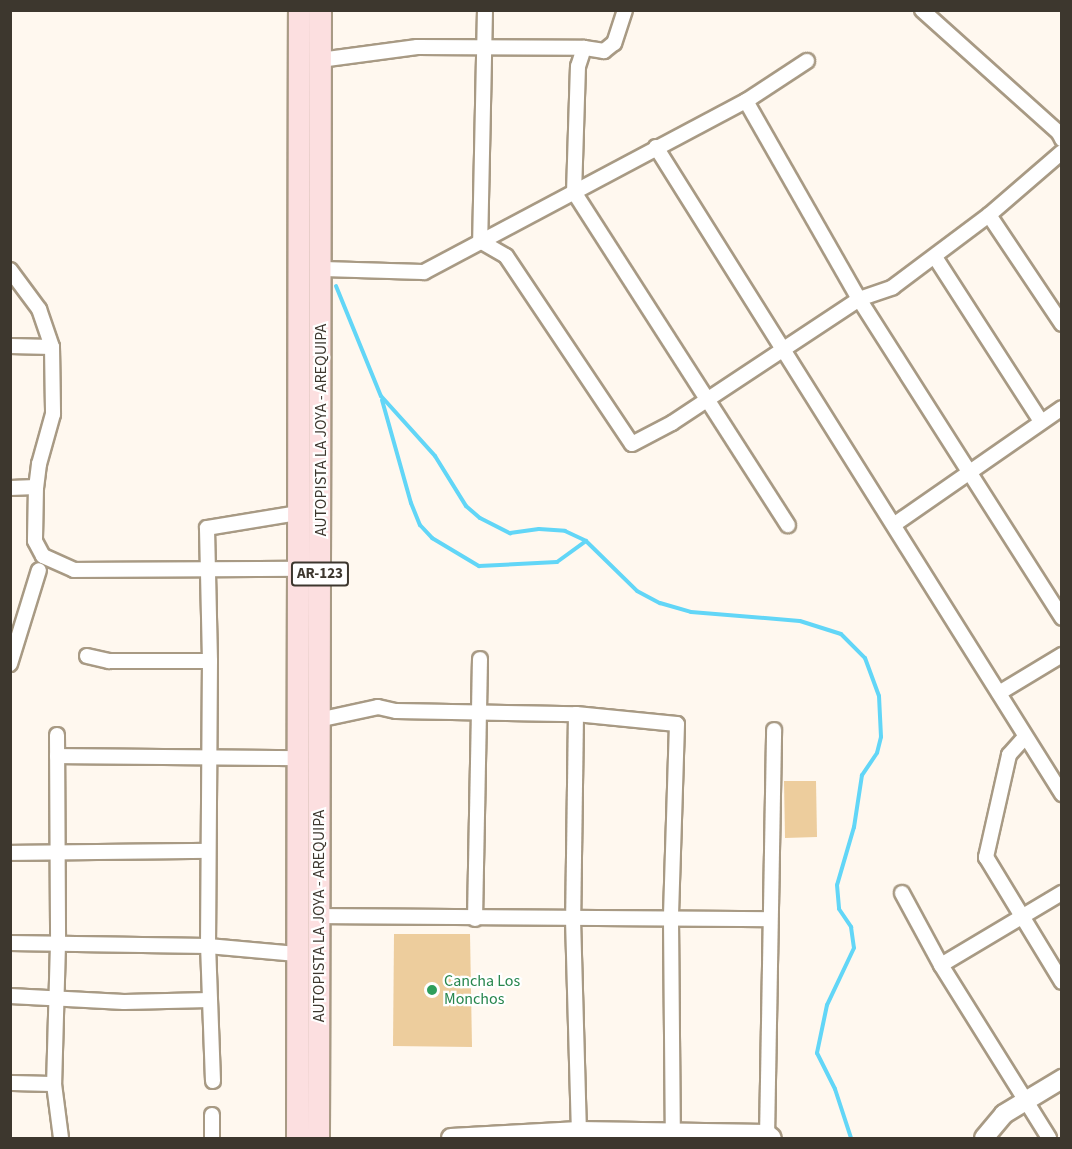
<!DOCTYPE html>
<style>
body{margin:0}
#map{position:relative;width:1072px;height:1149px;overflow:hidden;background:#fff8ef;font-family:"Source Sans 3",sans-serif}
div>[style]{position:absolute}
.green>*{inset:0;background:#edcd9d}
.stream>*{height:4px;margin:-2px;padding:0 2px;transform-origin:2px;border-radius:2px;background:#62d6f7}
.roads{filter:drop-shadow(2px 0 #a89a84) drop-shadow(-2px 0 #a89a84) drop-shadow(0 2px #a89a84) drop-shadow(0 -2px #a89a84)}
.street>*{height:14px;margin:-7px;padding:0 7px;transform-origin:7px;border-radius:7px;background:#fff}
.secondary>*{height:18px;margin:-9px;padding:0 9px;transform-origin:9px;border-radius:9px;background:#fff}
.primary>*{height:21px;margin:-10.5px;padding:0 10.5px;transform-origin:10.5px;border-radius:10.5px;background:#fcdfe0}
.dots>*{width:16px;height:16px;translate:-50% -50%;box-sizing:border-box;border:3px solid #fff;border-radius:50%}
span{translate:-50% -50%;white-space:nowrap;text-align:center;line-height:1.15;-webkit-text-stroke:4.5px #fff;paint-order:stroke}
.shield-label span{padding:2px 4px;background:#fff;border:2px solid;border-radius:4px;-webkit-text-stroke-width:0}
.shield-label{font-size:15px;color:#3d372e;font-weight:700}
.street-label{font-size:16px;color:#3d372e}
.leisure-label{font-size:16px;color:#27864d}
.left{translate:0 -50%;text-align:left}
.frame{position:absolute;inset:0;border:12px solid #3d372e;pointer-events:none}
</style>
<div id="map">
<div class="green">
<div style="clip-path:polygon(784px 781px,816px 781px,817px 837px,785px 838px)"></div>
<div style="clip-path:polygon(394px 934px,470px 934px,472px 1047px,393px 1046px)"></div>
</div>
<div class="stream">
<div style="left:336px;top:286px;width:119px;rotate:67.8deg"></div>
<div style="left:381px;top:396px;width:81px;rotate:48deg"></div>
<div style="left:435px;top:456px;width:59px;rotate:58.2deg"></div>
<div style="left:466px;top:506px;width:18px;rotate:41deg"></div>
<div style="left:480px;top:518px;width:34px;rotate:27deg"></div>
<div style="left:510px;top:533px;width:29px;rotate:-8deg"></div>
<div style="left:539px;top:529px;width:26px;rotate:4deg"></div>
<div style="left:565px;top:531px;width:23px;rotate:25deg"></div>
<div style="left:586px;top:541px;width:71px;rotate:44.4deg"></div>
<div style="left:637px;top:591px;width:26px;rotate:28deg"></div>
<div style="left:660px;top:603px;width:32px;rotate:16deg"></div>
<div style="left:691px;top:612px;width:109px;rotate:4.7deg"></div>
<div style="left:800px;top:621px;width:43px;rotate:17.6deg"></div>
<div style="left:841px;top:634px;width:34px;rotate:45deg"></div>
<div style="left:865px;top:658px;width:40px;rotate:69.8deg"></div>
<div style="left:879px;top:696px;width:41px;rotate:87.2deg"></div>
<div style="left:881px;top:737px;width:16px;rotate:104deg"></div>
<div style="left:877px;top:753px;width:27px;rotate:124deg"></div>
<div style="left:862px;top:775px;width:53px;rotate:98.7deg"></div>
<div style="left:854px;top:827px;width:60px;rotate:106.3deg"></div>
<div style="left:837px;top:885px;width:24px;rotate:85deg"></div>
<div style="left:839px;top:909px;width:22px;rotate:56deg"></div>
<div style="left:851px;top:927px;width:21px;rotate:82deg"></div>
<div style="left:854px;top:948px;width:63px;rotate:115.3deg"></div>
<div style="left:827px;top:1005px;width:49px;rotate:101.8deg"></div>
<div style="left:817px;top:1053px;width:40px;rotate:63.4deg"></div>
<div style="left:835px;top:1089px;width:52px;rotate:71.9deg"></div>
<div style="left:382px;top:400px;width:107px;rotate:74.3deg"></div>
<div style="left:411px;top:503px;width:24px;rotate:68deg"></div>
<div style="left:420px;top:525px;width:18px;rotate:47deg"></div>
<div style="left:432px;top:538px;width:55px;rotate:30.8deg"></div>
<div style="left:479px;top:566px;width:78px;rotate:-2.9deg"></div>
<div style="left:557px;top:562px;width:36px;rotate:-36deg"></div>
</div>
<div class="roads">
<div class="street">
<div style="left:485px;top:10px;width:231px;rotate:91.2deg"></div>
<div style="left:480px;top:241px;width:30px;rotate:30deg"></div>
<div style="left:506px;top:256px;width:226px;rotate:56.2deg"></div>
<div style="left:632px;top:444px;width:45px;rotate:-27.7deg"></div>
<div style="left:672px;top:423px;width:224px;rotate:-33.5deg"></div>
<div style="left:859px;top:299px;width:36px;rotate:-19deg"></div>
<div style="left:893px;top:287px;width:120px;rotate:-36.9deg"></div>
<div style="left:989px;top:215px;width:96px;rotate:-40.8deg"></div>
<div style="left:625px;top:10px;width:35px;rotate:108deg"></div>
<div style="left:614px;top:43px;width:13px;rotate:141deg"></div>
<div style="left:604px;top:51px;width:20px;rotate:-171deg"></div>
<div style="left:584px;top:48px;width:19px;rotate:108deg"></div>
<div style="left:578px;top:66px;width:126px;rotate:91.8deg"></div>
<div style="left:574px;top:192px;width:396px;rotate:57.3deg"></div>
<div style="left:922px;top:10px;width:184px;rotate:41.9deg"></div>
<div style="left:1059px;top:133px;width:7px;rotate:63deg"></div>
<div style="left:320px;top:60px;width:98px;rotate:-7.6deg"></div>
<div style="left:417px;top:47px;width:167px;rotate:0.3deg"></div>
<div style="left:746px;top:101px;width:228px;rotate:60.3deg"></div>
<div style="left:859px;top:299px;width:378px;rotate:57.5deg"></div>
<div style="left:656px;top:147px;width:764px;rotate:57.89deg"></div>
<div style="left:989px;top:215px;width:131px;rotate:56.2deg"></div>
<div style="left:935px;top:257px;width:194px;rotate:57.2deg"></div>
<div style="left:322px;top:269px;width:102px;rotate:1.7deg"></div>
<div style="left:424px;top:272px;width:365px;rotate:-28deg"></div>
<div style="left:746px;top:101px;width:73px;rotate:-33.3deg"></div>
<div style="left:10px;top:270px;width:49px;rotate:53.4deg"></div>
<div style="left:39px;top:309px;width:40px;rotate:71.1deg"></div>
<div style="left:52px;top:347px;width:67px;rotate:89.1deg"></div>
<div style="left:53px;top:414px;width:52px;rotate:105.6deg"></div>
<div style="left:39px;top:464px;width:23px;rotate:97deg"></div>
<div style="left:36px;top:487px;width:54px;rotate:91.1deg"></div>
<div style="left:35px;top:541px;width:17px;rotate:62deg"></div>
<div style="left:43px;top:556px;width:34px;rotate:24deg"></div>
<div style="left:74px;top:570px;width:224px;rotate:-0.3deg"></div>
<div style="left:10px;top:346px;width:42px;rotate:1.4deg"></div>
<div style="left:10px;top:488px;width:26px;rotate:-2deg"></div>
<div style="left:895px;top:524px;width:203px;rotate:-34.8deg"></div>
<div style="left:87px;top:656px;width:23px;rotate:13deg"></div>
<div style="left:109px;top:661px;width:101px"></div>
<div style="left:10px;top:664px;width:98px;rotate:-72.9deg"></div>
<div style="left:999px;top:693px;width:74px;rotate:-31.1deg"></div>
<div style="left:576px;top:714px;width:205px;rotate:90.8deg"></div>
<div style="left:573px;top:919px;width:219px;rotate:88.4deg"></div>
<div style="left:318px;top:720px;width:61px;rotate:-12.2deg"></div>
<div style="left:378px;top:707px;width:18px;rotate:13deg"></div>
<div style="left:396px;top:711px;width:180px;rotate:1deg"></div>
<div style="left:576px;top:714px;width:101px;rotate:5.7deg"></div>
<div style="left:677px;top:724px;width:196px;rotate:91.8deg"></div>
<div style="left:671px;top:920px;width:218px;rotate:89.5deg"></div>
<div style="left:57px;top:735px;width:209px;rotate:89.7deg"></div>
<div style="left:58px;top:944px;width:140px;rotate:91.6deg"></div>
<div style="left:54px;top:1084px;width:54px;rotate:82.6deg"></div>
<div style="left:1025px;top:737px;width:24px;rotate:132deg"></div>
<div style="left:1009px;top:755px;width:105px;rotate:102.7deg"></div>
<div style="left:986px;top:857px;width:146px;rotate:58.7deg"></div>
<div style="left:57px;top:756px;width:241px;rotate:0.5deg"></div>
<div style="left:10px;top:853px;width:198px;rotate:-0.6deg"></div>
<div style="left:902px;top:893px;width:82px;rotate:61.6deg"></div>
<div style="left:941px;top:965px;width:204px;rotate:58deg"></div>
<div style="left:319px;top:916px;width:450px;rotate:0.4deg"></div>
<div style="left:475px;top:919px;width:260px;rotate:-88.9deg"></div>
<div style="left:10px;top:943px;width:198px;rotate:0.9deg"></div>
<div style="left:208px;top:946px;width:89px;rotate:5.1deg"></div>
<div style="left:941px;top:965px;width:141px;rotate:-30.8deg"></div>
<div style="left:10px;top:996px;width:114px;rotate:3deg"></div>
<div style="left:124px;top:1002px;width:86px;rotate:-1.3deg"></div>
<div style="left:213px;top:1081px;width:135px;rotate:-92.1deg"></div>
<div style="left:208px;top:946px;width:285px;rotate:-89.6deg"></div>
<div style="left:210px;top:661px;width:133px;rotate:-91.3deg"></div>
<div style="left:207px;top:528px;width:92px;rotate:-9.4deg"></div>
<div style="left:10px;top:1083px;width:44px;rotate:1.3deg"></div>
<div style="left:212px;top:1115px;width:23px;rotate:90deg"></div>
<div style="left:767px;top:1138px;width:408px;rotate:-89deg"></div>
</div>
<div class="secondary">
<div style="left:451px;top:1138px;width:128px;rotate:-3.1deg"></div>
<div style="left:579px;top:1131px;width:188px;rotate:0.9deg"></div>
<div style="left:767px;top:1134px;width:6px;rotate:39deg"></div>
<div style="left:984px;top:1138px;width:31px;rotate:-50deg"></div>
<div style="left:1004px;top:1114px;width:68px;rotate:-31.1deg"></div>
</div>
<div class="primary">
<div style="left:297px;top:1138px;width:1128px;rotate:-89.9deg"></div>
<div style="left:318px;top:1138px;width:1128px;rotate:-89.9deg"></div>
</div>
</div>
<div class="dots">
<div style="left:432px;top:990px;background:#2e9e5b"></div>
</div>
<div class="shield-label">
<span style="left:320px;top:574px">AR-123</span>
</div>
<div class="street-label">
<span style="left:321px;top:430px;rotate:-90deg">AUTOPISTA LA JOYA - AREQUIPA</span>
<span style="left:319px;top:916px;rotate:-90deg">AUTOPISTA LA JOYA - AREQUIPA</span>
</div>
<div class="leisure-label">
<span class="left" style="left:444px;top:990px">Cancha Los<br>Monchos</span>
</div>
<div class="frame"></div>
</div>
